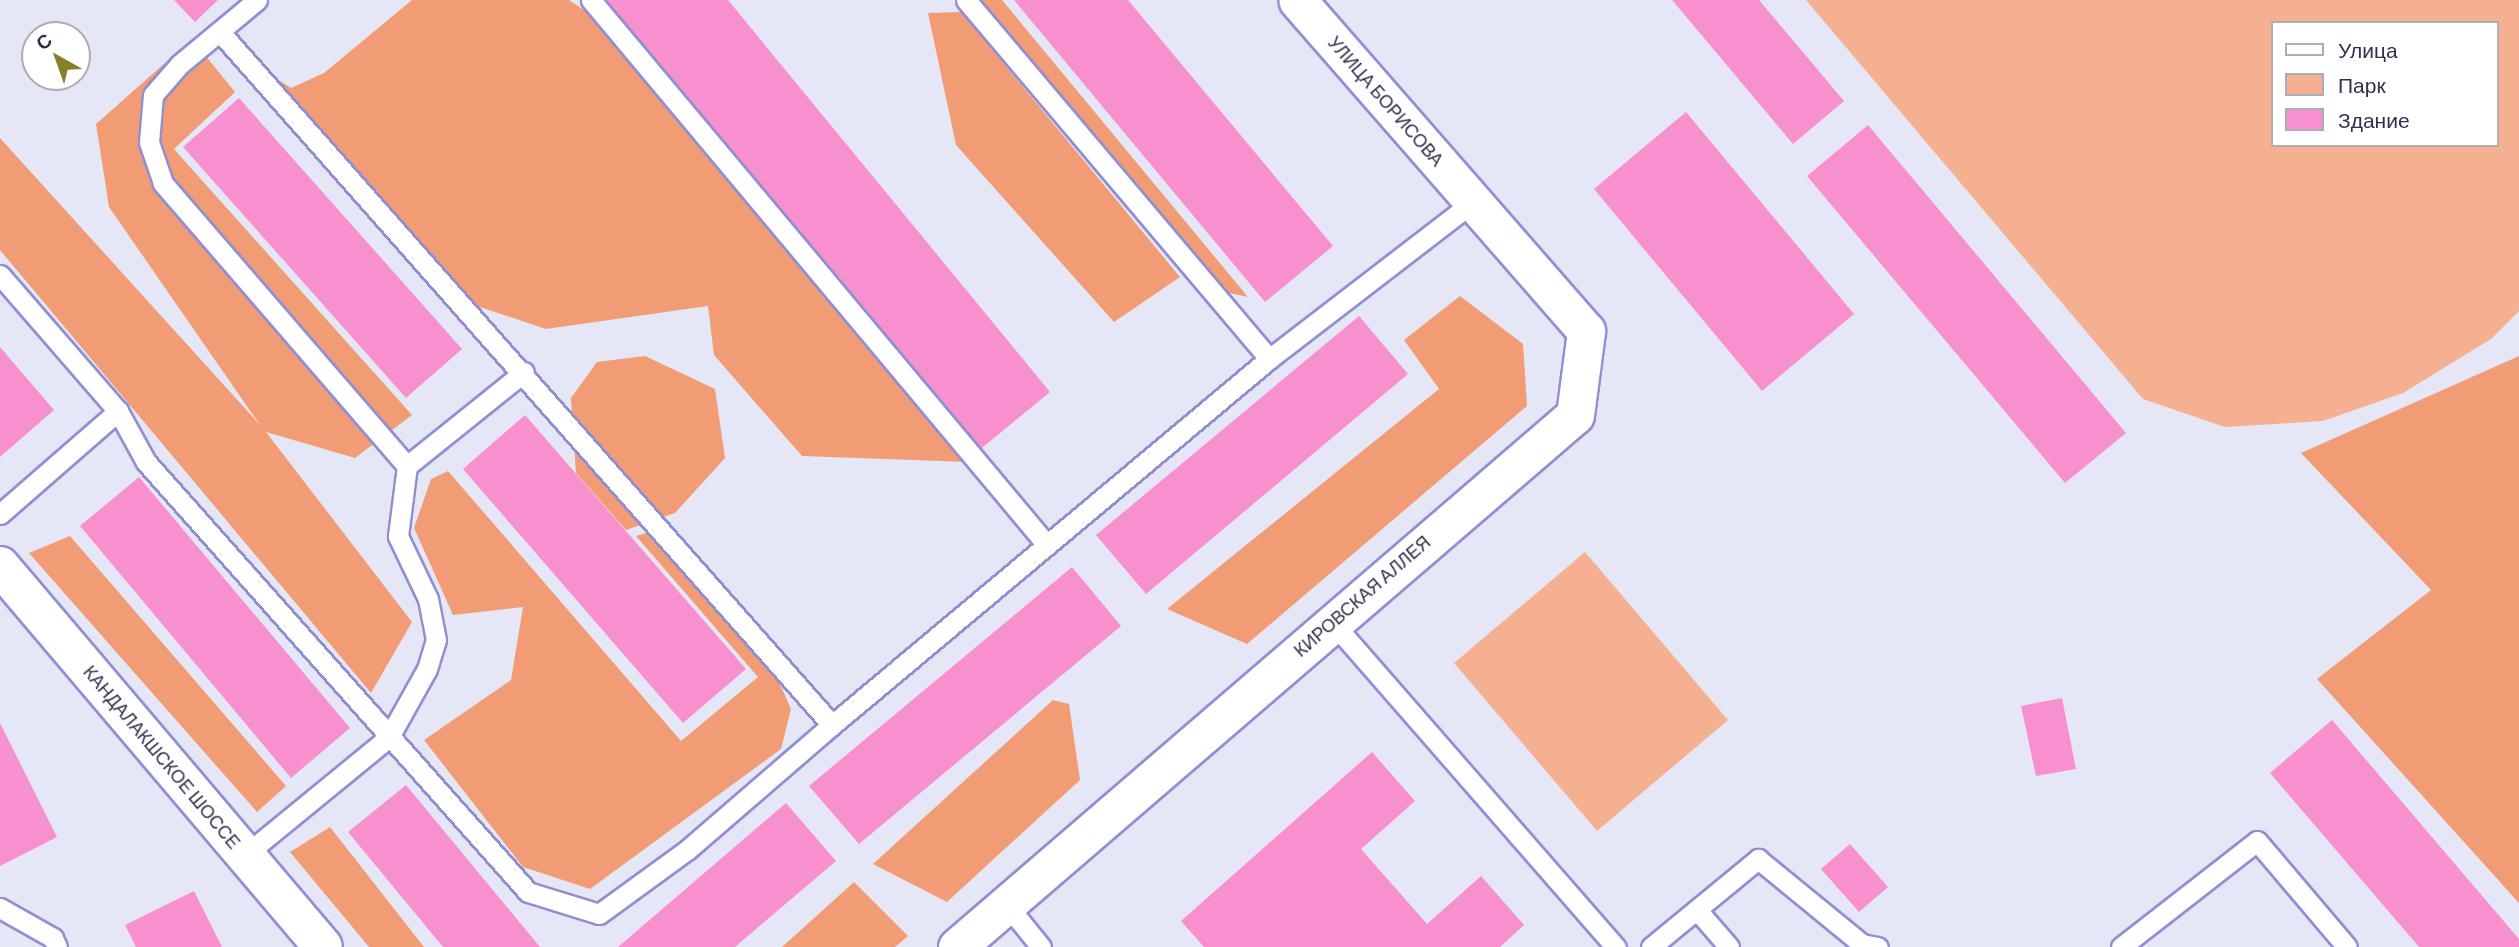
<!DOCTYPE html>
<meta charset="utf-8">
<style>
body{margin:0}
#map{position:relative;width:2519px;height:947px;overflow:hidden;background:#e6e7f6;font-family:Barlow,sans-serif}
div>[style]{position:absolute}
.green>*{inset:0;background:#f5b091}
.forest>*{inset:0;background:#f29c75}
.building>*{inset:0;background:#f890cd}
.roads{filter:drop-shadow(2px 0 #918fd4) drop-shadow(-2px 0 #918fd4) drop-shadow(0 2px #918fd4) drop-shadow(0 -2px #918fd4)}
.service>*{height:19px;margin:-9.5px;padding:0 9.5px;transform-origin:9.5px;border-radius:9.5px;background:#fff}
.minor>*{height:37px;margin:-18.5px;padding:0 18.5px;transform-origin:18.5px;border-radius:18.5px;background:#fff}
.secondary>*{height:38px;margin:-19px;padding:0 19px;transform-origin:19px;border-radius:19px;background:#fff}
span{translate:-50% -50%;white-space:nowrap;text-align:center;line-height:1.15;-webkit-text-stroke:5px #fff;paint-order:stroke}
.street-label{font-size:18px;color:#31304c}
.legend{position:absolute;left:2271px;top:21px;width:228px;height:126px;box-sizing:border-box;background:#fff;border:2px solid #adacb7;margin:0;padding:9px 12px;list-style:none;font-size:21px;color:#31304c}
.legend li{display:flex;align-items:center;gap:14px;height:35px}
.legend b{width:35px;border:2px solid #adacb7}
.north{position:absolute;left:21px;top:21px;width:70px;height:70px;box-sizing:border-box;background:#fff;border:2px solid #adacb7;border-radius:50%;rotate:320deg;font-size:19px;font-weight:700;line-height:28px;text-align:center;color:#31304c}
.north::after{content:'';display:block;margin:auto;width:24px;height:32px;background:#878028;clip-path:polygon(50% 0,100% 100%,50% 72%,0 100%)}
</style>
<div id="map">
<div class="green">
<div style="clip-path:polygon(evenodd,1806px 0,2519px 0,2519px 311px,2491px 339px,2403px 393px,2323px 421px,2225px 427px,2143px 399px,1806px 0,2272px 23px,2496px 23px,2496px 145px,2272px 145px,2272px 23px)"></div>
<div style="clip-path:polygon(1585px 552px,1728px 720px,1597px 831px,1454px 663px)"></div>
</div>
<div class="forest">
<div style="clip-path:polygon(412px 0,569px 0,597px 19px,969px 462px,802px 456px,714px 355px,708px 306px,546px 329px,438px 293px,202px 30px,291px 88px,324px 73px)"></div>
<div style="clip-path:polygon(974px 0,1002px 0,1248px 297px,1220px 291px)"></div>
<div style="clip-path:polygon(961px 12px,1180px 277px,1114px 322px,956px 145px,928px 13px)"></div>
<div style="clip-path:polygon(192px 39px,235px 92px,174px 149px,412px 415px,355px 458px,266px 432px,412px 622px,371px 693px,0 250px,0 138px,260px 425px,109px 207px,96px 124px)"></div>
<div style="clip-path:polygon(1460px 296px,1523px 344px,1527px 406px,1247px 644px,1167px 609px,1439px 389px,1404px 340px)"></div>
<div style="clip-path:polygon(645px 356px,715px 389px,725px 458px,675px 513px,626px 530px,576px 473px,571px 398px,597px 362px)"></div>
<div style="clip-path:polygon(2519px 356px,2519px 903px,2317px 679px,2431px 590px,2301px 453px)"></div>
<div style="clip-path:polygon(448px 471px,681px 741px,758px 677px,636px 536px,655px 530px,778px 680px,791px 709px,781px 749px,590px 889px,523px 867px,424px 740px,511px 680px,523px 607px,453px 615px,414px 528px,431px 479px)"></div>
<div style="clip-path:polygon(70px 536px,286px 786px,257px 812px,29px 553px)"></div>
<div style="clip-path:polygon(1053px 700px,1069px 704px,1080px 780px,947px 902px,873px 864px)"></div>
<div style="clip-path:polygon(330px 827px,424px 947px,369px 947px,290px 852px)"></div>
<div style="clip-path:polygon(854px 882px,908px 936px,895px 947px,782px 947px)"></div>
</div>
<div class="building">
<div style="clip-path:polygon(174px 0,218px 0,195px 22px)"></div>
<div style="clip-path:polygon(606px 0,728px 0,1050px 392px,977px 452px)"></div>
<div style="clip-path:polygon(1014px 0,1128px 0,1333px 246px,1265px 302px)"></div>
<div style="clip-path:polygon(1672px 0,1759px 0,1844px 101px,1793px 144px)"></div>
<div style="clip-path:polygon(239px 98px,462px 349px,406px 398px,183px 147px)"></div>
<div style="clip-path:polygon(1686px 112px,1854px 314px,1762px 391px,1594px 189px)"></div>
<div style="clip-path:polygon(1868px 125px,2126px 433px,2065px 483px,1807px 176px)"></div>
<div style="clip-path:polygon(1359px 316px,1408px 374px,1146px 594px,1096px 535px)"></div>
<div style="clip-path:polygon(0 347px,54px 410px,0 457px)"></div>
<div style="clip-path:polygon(525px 415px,746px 669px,683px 723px,463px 469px)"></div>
<div style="clip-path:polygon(139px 477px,350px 728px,291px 778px,80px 526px)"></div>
<div style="clip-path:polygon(1072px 567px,1121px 626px,859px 844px,809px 786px)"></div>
<div style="clip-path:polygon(2062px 698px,2076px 769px,2036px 776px,2021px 706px)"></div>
<div style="clip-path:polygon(2332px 720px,2519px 939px,2519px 947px,2419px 947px,2270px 773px)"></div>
<div style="clip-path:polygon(0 723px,57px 837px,0 866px)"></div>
<div style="clip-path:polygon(1372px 752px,1415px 801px,1361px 849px,1427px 924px,1481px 876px,1524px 925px,1500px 947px,1204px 947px,1181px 921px)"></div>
<div style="clip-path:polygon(406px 785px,540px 947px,443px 947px,348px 832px)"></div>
<div style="clip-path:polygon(786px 803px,836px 861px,735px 947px,618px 947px)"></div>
<div style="clip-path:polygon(1850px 844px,1888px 887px,1859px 912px,1821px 869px)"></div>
<div style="clip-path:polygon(194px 891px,222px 947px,136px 947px,125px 925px)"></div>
</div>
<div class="roads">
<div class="service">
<div style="left:591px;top:0;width:711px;rotate:50.08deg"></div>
<div style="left:966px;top:0;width:470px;rotate:49.8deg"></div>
<div style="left:0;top:275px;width:180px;rotate:49.1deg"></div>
<div style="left:407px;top:466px;width:150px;rotate:-38.8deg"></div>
<div style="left:0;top:514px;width:157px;rotate:-41.1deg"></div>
<div style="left:118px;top:411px;width:58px;rotate:61.2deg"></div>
<div style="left:146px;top:462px;width:575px;rotate:48.38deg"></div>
<div style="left:528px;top:892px;width:74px;rotate:17.2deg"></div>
<div style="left:599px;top:914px;width:109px;rotate:-36deg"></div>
<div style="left:687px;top:850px;width:191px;rotate:-40.8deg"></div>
<div style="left:832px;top:725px;width:925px;rotate:-131.45deg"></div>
<div style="left:1332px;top:622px;width:432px;rotate:48.9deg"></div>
<div style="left:832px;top:725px;width:570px;rotate:-39.95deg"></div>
<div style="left:1269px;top:359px;width:259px;rotate:-37.6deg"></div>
<div style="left:245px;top:855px;width:186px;rotate:-39.3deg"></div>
<div style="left:389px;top:737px;width:78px;rotate:-60.8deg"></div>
<div style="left:427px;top:669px;width:30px;rotate:-73deg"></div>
<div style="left:436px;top:640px;width:42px;rotate:-101deg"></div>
<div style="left:428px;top:599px;width:70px;rotate:-115.5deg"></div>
<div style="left:398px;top:536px;width:71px;rotate:-82.7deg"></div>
<div style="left:407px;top:466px;width:374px;rotate:-130.8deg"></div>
<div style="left:163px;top:183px;width:43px;rotate:-108.9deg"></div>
<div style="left:149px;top:142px;width:47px;rotate:-85.1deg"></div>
<div style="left:153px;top:95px;width:41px;rotate:-48.9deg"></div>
<div style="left:180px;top:64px;width:100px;rotate:-39.7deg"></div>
<div style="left:1007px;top:905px;width:54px;rotate:51deg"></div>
<div style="left:0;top:908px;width:61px;rotate:29.5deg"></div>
<div style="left:53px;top:938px;width:10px;rotate:66deg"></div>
<div style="left:1697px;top:910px;width:49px;rotate:49.1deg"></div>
<div style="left:1651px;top:947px;width:139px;rotate:-39.4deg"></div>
<div style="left:1758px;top:859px;width:134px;rotate:39.3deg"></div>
<div style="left:1862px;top:944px;width:16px;rotate:11deg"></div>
<div style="left:2121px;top:947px;width:172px;rotate:-37.9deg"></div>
<div style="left:2257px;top:841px;width:139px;rotate:49.7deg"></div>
</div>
<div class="minor">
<div style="left:957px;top:947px;width:815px;rotate:-40.72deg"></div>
<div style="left:1575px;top:415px;width:85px;rotate:-82.5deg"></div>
<div style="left:1586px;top:331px;width:439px;rotate:-131.1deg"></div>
</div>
<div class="secondary">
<div style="left:0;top:566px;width:499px;rotate:49.7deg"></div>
</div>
</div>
<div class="street-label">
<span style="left:1386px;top:101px;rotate:49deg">УЛИЦА БОРИСОВА</span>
<span style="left:1362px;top:596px;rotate:-41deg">КИРОВСКАЯ АЛЛЕЯ</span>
<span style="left:162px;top:757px;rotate:50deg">КАНДАЛАКШСКОЕ ШОССЕ</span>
</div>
<ul class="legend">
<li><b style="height:9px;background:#fff"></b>Улица</li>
<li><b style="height:19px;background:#f5b091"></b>Парк</li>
<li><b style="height:19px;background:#f890cd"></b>Здание</li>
</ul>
<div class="north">С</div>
</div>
